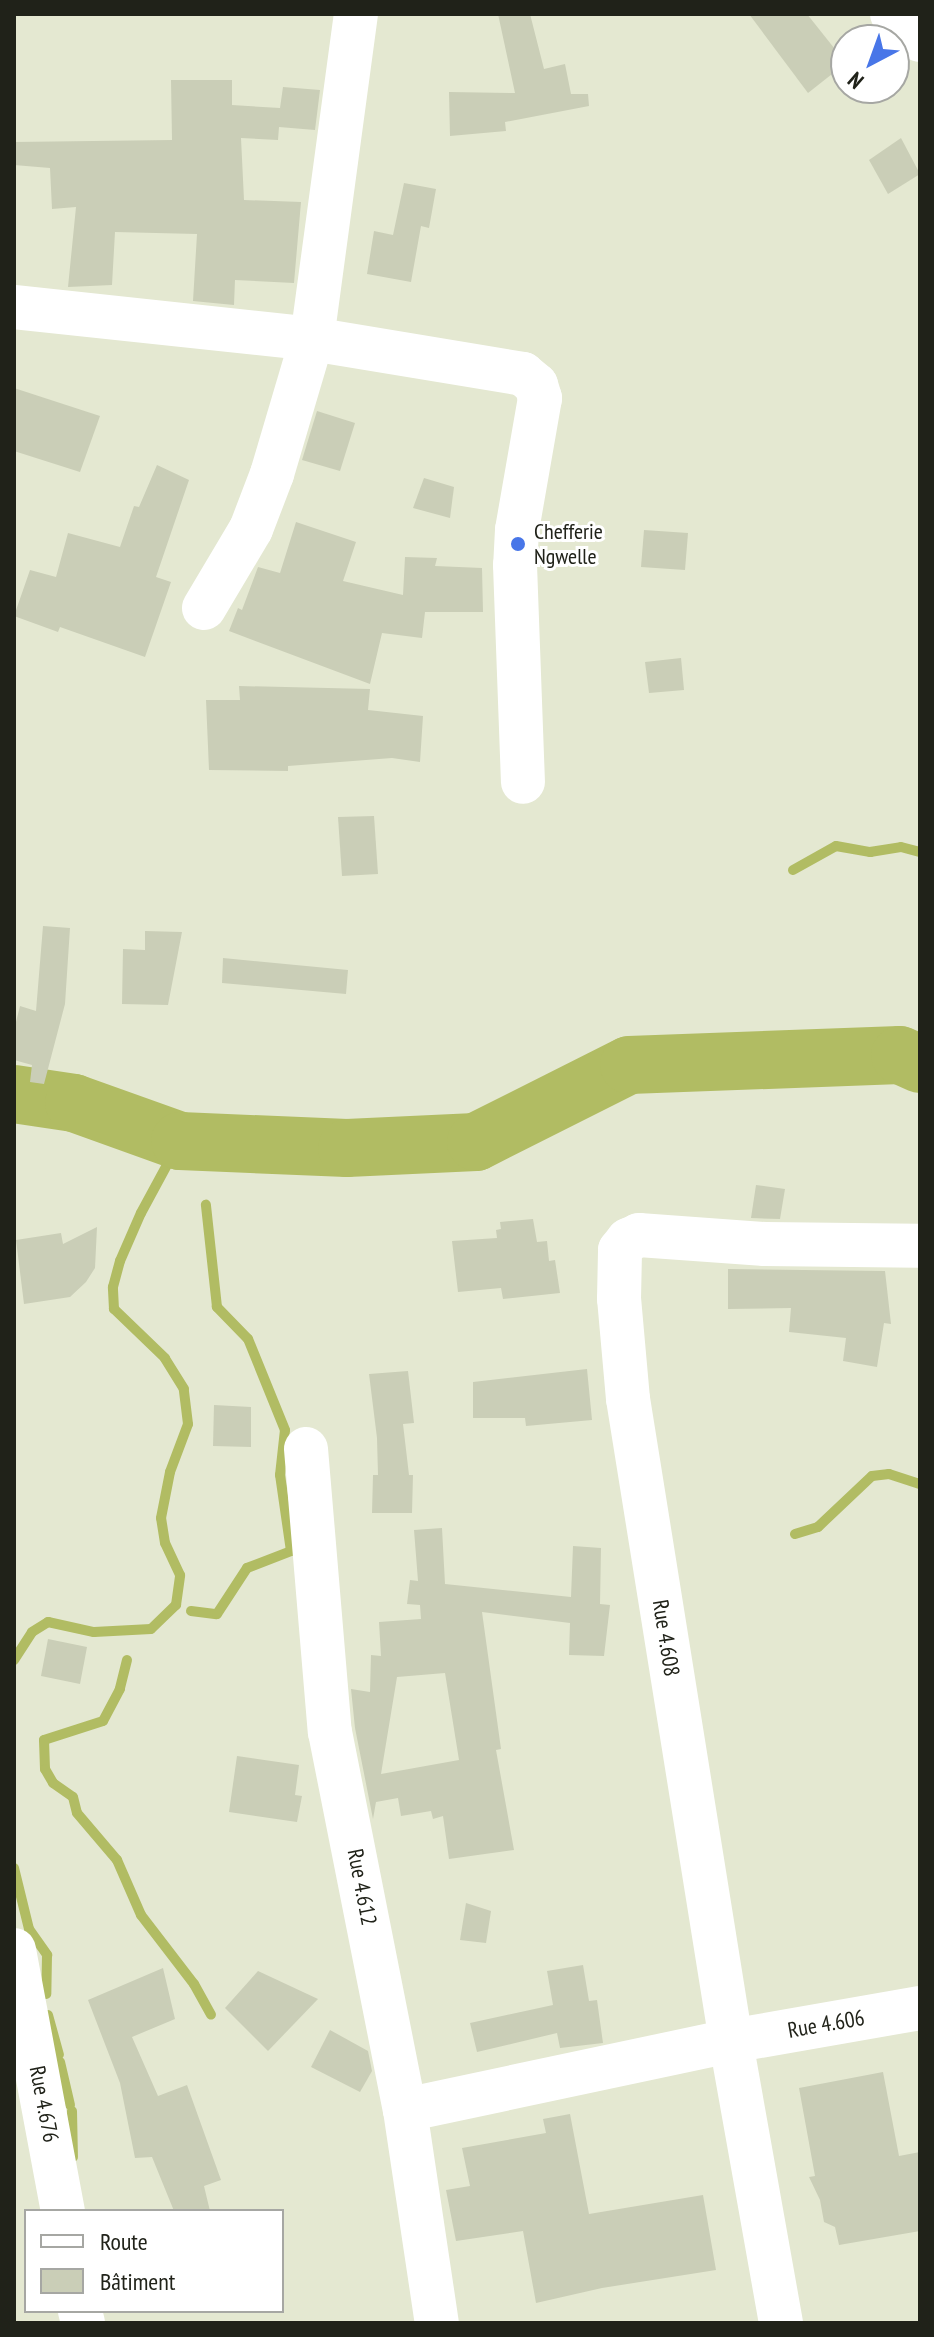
<!DOCTYPE html>
<meta charset="utf-8">
<style>
body{margin:0}
#map{position:relative;width:934px;height:2337px;overflow:hidden;background:#e4e8d1;font-family:"PT Sans Narrow",sans-serif}
div>[style]{position:absolute}
.stream>*{height:10px;margin:-5px;padding:0 5px;transform-origin:5px;border-radius:5px;background:#b1bc63}
.river>*{height:58px;margin:-29px;padding:0 29px;transform-origin:29px;border-radius:29px;background:#b1bc63}
.building>*{inset:0;background:#caceb7}
.minor>*{height:44px;margin:-22px;padding:0 22px;transform-origin:22px;border-radius:22px;background:#fff}
.dots>*{width:22px;height:22px;translate:-50% -50%;box-sizing:border-box;border:4px solid #fff;border-radius:50%}
span{translate:-50% -50%;white-space:nowrap;text-align:center;line-height:1.15;-webkit-text-stroke:6px #fff;paint-order:stroke}
.poi-label{font-size:22px;color:#202219}
.left{translate:0 -50%;text-align:left}
.street-label{font-size:22px;color:#202219}
.frame{position:absolute;inset:0;border:16px solid #202219;pointer-events:none}
.legend{position:absolute;left:24px;top:2209px;width:260px;height:104px;box-sizing:border-box;background:#fff;border:2px solid #a6a7a3;margin:0;padding:10px 14px;list-style:none;font-size:24px;color:#202219}
.legend li{display:flex;align-items:center;gap:16px;height:40px}
.legend b{width:40px;border:2px solid #a6a7a3}
.north{position:absolute;left:830px;top:24px;width:80px;height:80px;box-sizing:border-box;background:#fff;border:2px solid #a6a7a3;border-radius:50%;rotate:221deg;font-size:22px;font-weight:700;line-height:32px;text-align:center;color:#202219}
.north::after{content:'';display:block;margin:auto;width:28px;height:36px;background:#4876e8;clip-path:polygon(50% 0,100% 100%,50% 72%,0 100%)}
</style>
<div id="map">
<div class="stream">
<div style="left:793px;top:870px;width:49px;rotate:-29.2deg"></div>
<div style="left:836px;top:846px;width:35px;rotate:10deg"></div>
<div style="left:870px;top:852px;width:31px;rotate:-9deg"></div>
<div style="left:901px;top:847px;width:20px;rotate:15deg"></div>
<div style="left:795px;top:1534px;width:24px;rotate:-17deg"></div>
<div style="left:818px;top:1527px;width:74px;rotate:-43.4deg"></div>
<div style="left:872px;top:1476px;width:17px;rotate:-7deg"></div>
<div style="left:889px;top:1474px;width:33px;rotate:18deg"></div>
<div style="left:191px;top:1611px;width:26px;rotate:7deg"></div>
<div style="left:217px;top:1614px;width:55px;rotate:-56.9deg"></div>
<div style="left:247px;top:1568px;width:47px;rotate:-21.1deg"></div>
<div style="left:291px;top:1551px;width:77px;rotate:-98.2deg"></div>
<div style="left:280px;top:1475px;width:45px;rotate:-83.7deg"></div>
<div style="left:285px;top:1430px;width:98px;rotate:-112.1deg"></div>
<div style="left:248px;top:1339px;width:45px;rotate:-134.1deg"></div>
<div style="left:217px;top:1307px;width:103px;rotate:-96.2deg"></div>
<div style="left:14px;top:1660px;width:33px;rotate:-57deg"></div>
<div style="left:32px;top:1632px;width:19px;rotate:-32deg"></div>
<div style="left:48px;top:1622px;width:47px;rotate:12.3deg"></div>
<div style="left:94px;top:1632px;width:57px;rotate:-3deg"></div>
<div style="left:151px;top:1629px;width:35px;rotate:-44deg"></div>
<div style="left:176px;top:1605px;width:30px;rotate:-82deg"></div>
<div style="left:180px;top:1575px;width:35px;rotate:-115deg"></div>
<div style="left:165px;top:1543px;width:25px;rotate:-99deg"></div>
<div style="left:161px;top:1518px;width:47px;rotate:-78.9deg"></div>
<div style="left:170px;top:1472px;width:51px;rotate:-69.4deg"></div>
<div style="left:188px;top:1424px;width:35px;rotate:-97deg"></div>
<div style="left:184px;top:1389px;width:36px;rotate:-122deg"></div>
<div style="left:165px;top:1358px;width:71px;rotate:-136.1deg"></div>
<div style="left:114px;top:1309px;width:22px;rotate:-93deg"></div>
<div style="left:113px;top:1287px;width:27px;rotate:-75deg"></div>
<div style="left:120px;top:1261px;width:52px;rotate:-66.4deg"></div>
<div style="left:141px;top:1213px;width:82px;rotate:-61.6deg"></div>
<div style="left:127px;top:1660px;width:30px;rotate:104deg"></div>
<div style="left:120px;top:1689px;width:36px;rotate:118deg"></div>
<div style="left:103px;top:1721px;width:62px;rotate:162.1deg"></div>
<div style="left:44px;top:1740px;width:29px;rotate:88deg"></div>
<div style="left:45px;top:1769px;width:16px;rotate:60deg"></div>
<div style="left:53px;top:1783px;width:24px;rotate:35deg"></div>
<div style="left:73px;top:1797px;width:16px;rotate:76deg"></div>
<div style="left:77px;top:1813px;width:62px;rotate:49.6deg"></div>
<div style="left:117px;top:1860px;width:60px;rotate:66.4deg"></div>
<div style="left:141px;top:1915px;width:87px;rotate:52.5deg"></div>
<div style="left:194px;top:1984px;width:35px;rotate:61deg"></div>
<div style="left:14px;top:1868px;width:63px;rotate:76.2deg"></div>
<div style="left:29px;top:1929px;width:32px;rotate:55deg"></div>
<div style="left:47px;top:1955px;width:39px;rotate:91deg"></div>
<div style="left:48px;top:2015px;width:41px;rotate:74.6deg"></div>
<div style="left:60px;top:2062px;width:44px;rotate:76.9deg"></div>
<div style="left:72px;top:2111px;width:46px;rotate:88.8deg"></div>
</div>
<div class="river">
<div style="left:14px;top:1094px;width:61px;rotate:8.5deg"></div>
<div style="left:74px;top:1103px;width:113px;rotate:19.7deg"></div>
<div style="left:180px;top:1141px;width:167px;rotate:2.4deg"></div>
<div style="left:347px;top:1148px;width:129px;rotate:-2.7deg"></div>
<div style="left:476px;top:1142px;width:171px;rotate:-26.7deg"></div>
<div style="left:629px;top:1065px;width:271px;rotate:-2.1deg"></div>
<div style="left:900px;top:1055px;width:22px;rotate:24deg"></div>
</div>
<div class="building">
<div style="clip-path:polygon(498px 14px,530px 14px,544px 69px,565px 64px,571px 94px,588px 94px,589px 106px,505px 122px,506px 131px,450px 136px,449px 92px,515px 93px)"></div>
<div style="clip-path:polygon(749px 14px,807px 14px,846px 63px,808px 93px)"></div>
<div style="clip-path:polygon(171px 80px,232px 80px,232px 105px,280px 108px,283px 87px,320px 90px,315px 130px,279px 127px,278px 140px,241px 138px,244px 200px,301px 202px,294px 283px,235px 280px,234px 305px,193px 301px,197px 234px,115px 232px,112px 285px,68px 287px,76px 207px,52px 209px,50px 168px,14px 165px,14px 142px,172px 140px)"></div>
<div style="clip-path:polygon(901px 138px,920px 174px,888px 194px,869px 160px)"></div>
<div style="clip-path:polygon(404px 183px,436px 189px,429px 228px,421px 226px,411px 282px,367px 274px,374px 231px,393px 235px)"></div>
<div style="clip-path:polygon(14px 388px,100px 416px,80px 472px,14px 451px)"></div>
<div style="clip-path:polygon(317px 411px,355px 423px,340px 471px,302px 460px)"></div>
<div style="clip-path:polygon(157px 465px,189px 480px,156px 577px,171px 582px,145px 657px,60px 627px,58px 632px,14px 616px,30px 570px,56px 577px,68px 533px,120px 547px,134px 506px,139px 507px)"></div>
<div style="clip-path:polygon(424px 478px,454px 487px,450px 518px,413px 508px)"></div>
<div style="clip-path:polygon(296px 522px,356px 542px,343px 581px,403px 595px,405px 557px,437px 558px,435px 566px,482px 568px,483px 612px,425px 612px,422px 638px,382px 633px,370px 684px,229px 631px,238px 608px,242px 610px,258px 567px,280px 573px)"></div>
<div style="clip-path:polygon(644px 530px,688px 533px,685px 570px,641px 567px)"></div>
<div style="clip-path:polygon(681px 658px,684px 690px,649px 693px,645px 662px)"></div>
<div style="clip-path:polygon(239px 686px,370px 689px,368px 710px,423px 716px,420px 762px,392px 758px,288px 766px,288px 771px,209px 770px,206px 700px,240px 700px)"></div>
<div style="clip-path:polygon(374px 816px,378px 874px,342px 876px,338px 817px)"></div>
<div style="clip-path:polygon(43px 926px,70px 928px,65px 1004px,44px 1084px,30px 1082px,32px 1065px,14px 1060px,14px 1030px,20px 1006px,36px 1011px)"></div>
<div style="clip-path:polygon(145px 931px,182px 932px,168px 1005px,122px 1004px,123px 949px,145px 950px)"></div>
<div style="clip-path:polygon(223px 958px,348px 970px,346px 994px,222px 983px)"></div>
<div style="clip-path:polygon(756px 1185px,785px 1189px,780px 1219px,751px 1218px)"></div>
<div style="clip-path:polygon(533px 1219px,537px 1242px,547px 1241px,549px 1261px,555px 1260px,560px 1293px,503px 1299px,501px 1288px,458px 1292px,452px 1241px,497px 1238px,496px 1230px,501px 1229px,500px 1222px)"></div>
<div style="clip-path:polygon(97px 1227px,95px 1268px,86px 1282px,70px 1297px,24px 1304px,16px 1240px,61px 1233px,63px 1244px)"></div>
<div style="clip-path:polygon(728px 1269px,885px 1271px,891px 1324px,884px 1323px,877px 1367px,843px 1361px,846px 1338px,789px 1332px,791px 1308px,728px 1309px)"></div>
<div style="clip-path:polygon(587px 1369px,592px 1420px,526px 1426px,525px 1418px,473px 1418px,473px 1382px)"></div>
<div style="clip-path:polygon(408px 1371px,414px 1423px,403px 1424px,409px 1475px,413px 1475px,412px 1513px,372px 1513px,373px 1475px,378px 1475px,377px 1438px,369px 1374px)"></div>
<div style="clip-path:polygon(214px 1405px,251px 1407px,251px 1447px,213px 1446px)"></div>
<div style="clip-path:polygon(evenodd,442px 1528px,445px 1584px,571px 1597px,573px 1546px,601px 1548px,600px 1604px,610px 1605px,604px 1656px,569px 1655px,570px 1623px,482px 1612px,501px 1749px,496px 1750px,514px 1850px,449px 1859px,443px 1816px,433px 1819px,431px 1811px,401px 1816px,398px 1798px,376px 1802px,373px 1819px,355px 1728px,351px 1689px,370px 1692px,371px 1655px,381px 1656px,379px 1622px,421px 1619px,420px 1605px,407px 1604px,410px 1580px,418px 1581px,414px 1530px,442px 1528px,445px 1673px,459px 1760px,381px 1774px,397px 1677px,445px 1673px)"></div>
<div style="clip-path:polygon(48px 1639px,87px 1647px,80px 1684px,41px 1676px)"></div>
<div style="clip-path:polygon(237px 1756px,299px 1765px,295px 1795px,302px 1796px,297px 1822px,229px 1812px)"></div>
<div style="clip-path:polygon(466px 1903px,491px 1911px,486px 1943px,460px 1940px)"></div>
<div style="clip-path:polygon(583px 1965px,589px 2001px,597px 2000px,603px 2043px,560px 2048px,557px 2033px,477px 2052px,470px 2023px,553px 2005px,547px 1971px)"></div>
<div style="clip-path:polygon(163px 1968px,175px 2019px,132px 2037px,158px 2096px,187px 2085px,221px 2180px,204px 2186px,210px 2211px,174px 2211px,152px 2157px,135px 2158px,120px 2083px,88px 2000px)"></div>
<div style="clip-path:polygon(258px 1971px,318px 1999px,268px 2051px,225px 2008px)"></div>
<div style="clip-path:polygon(330px 2030px,368px 2051px,372px 2071px,360px 2092px,311px 2067px)"></div>
<div style="clip-path:polygon(883px 2072px,899px 2156px,920px 2152px,920px 2231px,839px 2245px,835px 2227px,824px 2222px,820px 2200px,809px 2177px,815px 2176px,799px 2088px)"></div>
<div style="clip-path:polygon(570px 2114px,589px 2214px,703px 2195px,716px 2270px,602px 2288px,536px 2303px,523px 2231px,456px 2241px,446px 2190px,470px 2186px,462px 2148px,546px 2133px,543px 2119px)"></div>
</div>
<div class="minor">
<div style="left:892px;top:14px;width:38px;rotate:43deg"></div>
<div style="left:14px;top:307px;width:300px;rotate:6.1deg"></div>
<div style="left:312px;top:339px;width:214px;rotate:9.4deg"></div>
<div style="left:523px;top:374px;width:17px;rotate:40deg"></div>
<div style="left:536px;top:385px;width:14px;rotate:73deg"></div>
<div style="left:540px;top:398px;width:134px;rotate:99.9deg"></div>
<div style="left:517px;top:530px;width:35px;rotate:93deg"></div>
<div style="left:515px;top:565px;width:217px;rotate:87.9deg"></div>
<div style="left:204px;top:608px;width:92px;rotate:-59.3deg"></div>
<div style="left:251px;top:529px;width:59px;rotate:-69.1deg"></div>
<div style="left:272px;top:474px;width:141px;rotate:-73.5deg"></div>
<div style="left:312px;top:339px;width:328px;rotate:-82.3deg"></div>
<div style="left:306px;top:1449px;width:284px;rotate:85.2deg"></div>
<div style="left:330px;top:1732px;width:385px;rotate:78.8deg"></div>
<div style="left:405px;top:2110px;width:215px;rotate:81.5deg"></div>
<div style="left:14px;top:1950px;width:266px;rotate:79.4deg"></div>
<div style="left:405px;top:2110px;width:333px;rotate:-12deg"></div>
<div style="left:731px;top:2041px;width:192px;rotate:-9.9deg"></div>
<div style="left:80px;top:2311px;width:12px;rotate:76deg"></div>
<div style="left:781px;top:2323px;width:286px;rotate:-100.1deg"></div>
<div style="left:731px;top:2041px;width:650px;rotate:-99.11deg"></div>
<div style="left:628px;top:1399px;width:100px;rotate:-95.1deg"></div>
<div style="left:619px;top:1299px;width:49px;rotate:-88.8deg"></div>
<div style="left:620px;top:1250px;width:13px;rotate:-51deg"></div>
<div style="left:628px;top:1240px;width:12px;rotate:-24deg"></div>
<div style="left:639px;top:1235px;width:126px;rotate:4.1deg"></div>
<div style="left:765px;top:1244px;width:153px;rotate:0.7deg"></div>
</div>
<div class="dots">
<div style="left:518px;top:544px;background:#4876e8"></div>
</div>
<div class="poi-label">
<span class="left" style="left:534px;top:544px">Chefferie<br>Ngwelle</span>
</div>
<div class="street-label">
<span style="left:666px;top:1638px;rotate:81deg">Rue 4.608</span>
<span style="left:362px;top:1887px;rotate:79deg">Rue 4.612</span>
<span style="left:826px;top:2024px;rotate:-10deg">Rue 4.606</span>
<span style="left:44px;top:2104px;rotate:79deg">Rue 4.676</span>
</div>
<div class="frame"></div>
<ul class="legend">
<li><b style="height:10px;background:#fff"></b>Route</li>
<li><b style="height:22px;background:#caceb7"></b>Bâtiment</li>
</ul>
<div class="north">N</div>
</div>
